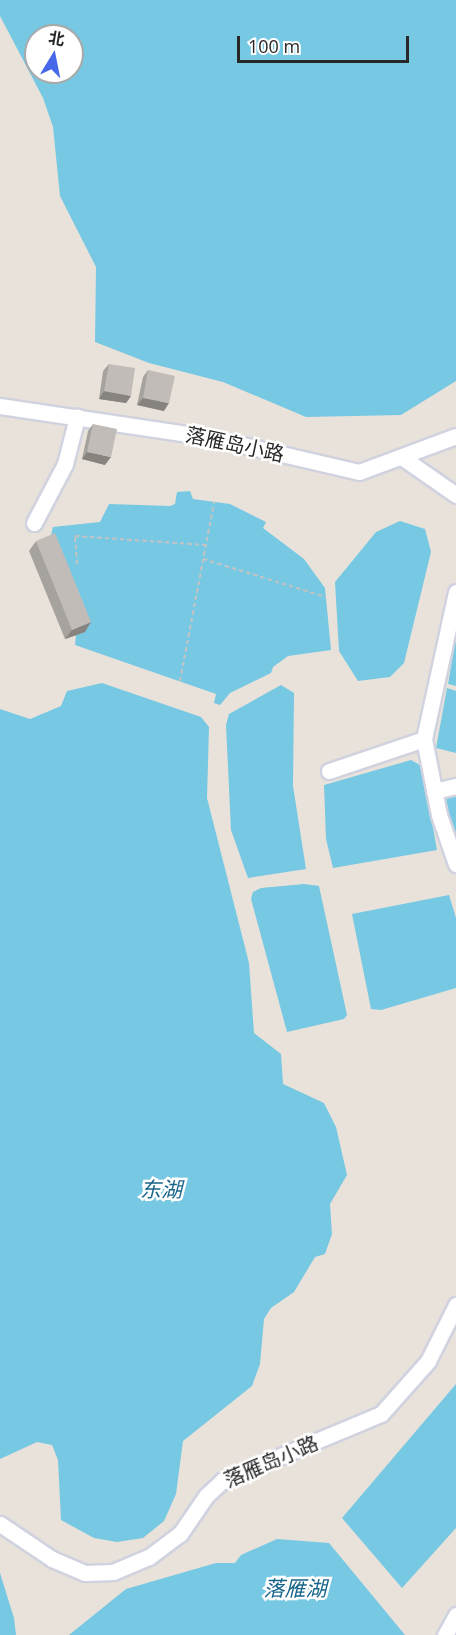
<!DOCTYPE html>
<meta charset="utf-8">
<style>
body{margin:0}
#map{position:relative;width:456px;height:1635px;overflow:hidden;background:#e9e2da;font-family:"Open Sans","Noto Sans SC",sans-serif}
div>[style]{position:absolute}
.water>*{inset:0;background:#76c8e3}
.path>*{height:2px;margin-top:-1px;transform-origin:0;background:repeating-linear-gradient(90deg,#c3c3c3 0 4.5px,transparent 0 7.5px)}
.roads{filter:drop-shadow(2px 0 #d0d3df) drop-shadow(-2px 0 #d0d3df) drop-shadow(0 2px #d0d3df) drop-shadow(0 -2px #d0d3df)}
.minor>*{height:15px;margin:-7.5px;padding:0 7.5px;transform-origin:7.5px;border-radius:7.5px;background:#fff}
.wall>*{inset:0;background:#a6a29d}
.shaded-wall>*{inset:0;background:#878480}
.building>*{inset:0;background:#c1bcb7}
span{translate:-50% -50%;white-space:nowrap;text-align:center;line-height:1.15;-webkit-text-stroke:5px #fff;paint-order:stroke}
.street-label{font-size:20px;color:#282828}
.water-label{font-size:21px;color:#19668b;font-style:italic}
.north{position:absolute;left:24px;top:24px;width:60px;height:60px;box-sizing:border-box;background:#fff;border:2px solid #a9a9a9;border-radius:50%;rotate:10deg;font-size:16px;font-weight:700;line-height:24px;text-align:center;color:#282828}
.north::after{content:'';display:block;margin:auto;width:21px;height:27px;background:#4769e9;clip-path:polygon(50% 0,100% 100%,50% 72%,0 100%)}
.scale{position:absolute;left:237px;top:36px;width:172px;height:27px;box-sizing:border-box;border:3px solid #282828;border-top:0;padding-left:8px;font-size:18px;line-height:21px;white-space:nowrap;color:#282828;-webkit-text-stroke:4px #fff;paint-order:stroke}
</style>
<div id="map">
<div class="water">
<div style="clip-path:polygon(evenodd,0 0,456px 0,456px 381px,401px 415px,306px 417px,223px 382px,149px 363px,95px 342px,96px 267px,60px 196px,53px 127px,43px 98px,0 16px,0 0,36px 36px,72px 36px,72px 72px,36px 72px,36px 36px)"></div>
<div style="clip-path:polygon(190px 491px,193px 499px,230px 504px,266px 522px,263px 528px,304px 559px,325px 588px,331px 650px,288px 656px,273px 667px,271px 673px,230px 693px,220px 705px,214px 703px,216px 694px,75px 645px,76px 635px,84px 632px,49px 543px,53px 527px,100px 522px,109px 504px,170px 506px,175px 504px,177px 492px)"></div>
<div style="clip-path:polygon(400px 521px,425px 529px,431px 552px,404px 663px,390px 677px,358px 681px,339px 651px,335px 582px,376px 532px)"></div>
<div style="clip-path:polygon(456px 638px,456px 686px,448px 684px)"></div>
<div style="clip-path:polygon(102px 683px,201px 717px,209px 727px,207px 798px,249px 963px,254px 1033px,281px 1054px,283px 1084px,324px 1103px,336px 1127px,347px 1175px,330px 1204px,332px 1234px,325px 1254px,315px 1257px,294px 1292px,271px 1308px,264px 1319px,260px 1364px,252px 1386px,183px 1441px,176px 1494px,164px 1521px,143px 1538px,117px 1542px,94px 1538px,61px 1520px,58px 1460px,52px 1445px,37px 1442px,0 1459px,0 709px,30px 719px,61px 706px,67px 691px)"></div>
<div style="clip-path:polygon(281px 685px,294px 693px,293px 786px,306px 869px,248px 878px,231px 830px,226px 725px,229px 714px)"></div>
<div style="clip-path:polygon(447px 688px,456px 691px,456px 753px,436px 748px)"></div>
<div style="clip-path:polygon(411px 760px,422px 766px,437px 850px,333px 868px,326px 839px,324px 785px)"></div>
<div style="clip-path:polygon(456px 795px,456px 850px,443px 800px)"></div>
<div style="clip-path:polygon(304px 884px,319px 886px,347px 1015px,344px 1019px,287px 1032px,251px 899px,253px 892px,261px 888px)"></div>
<div style="clip-path:polygon(449px 895px,456px 918px,456px 988px,381px 1010px,371px 1009px,352px 914px)"></div>
<div style="clip-path:polygon(456px 1384px,456px 1528px,402px 1588px,342px 1518px)"></div>
<div style="clip-path:polygon(277px 1539px,329px 1543px,405px 1635px,69px 1635px,126px 1589px,216px 1563px,235px 1563px,241px 1555px)"></div>
<div style="clip-path:polygon(0 1573px,14px 1618px,16px 1635px,0 1635px)"></div>
</div>
<div class="path">
<div style="left:203px;top:559px;width:129px;rotate:17.2deg"></div>
<div style="left:77px;top:564px;width:28px;rotate:-94deg"></div>
<div style="left:75px;top:536px;width:131px;rotate:3.9deg"></div>
<div style="left:180px;top:681px;width:182px;rotate:-79.2deg"></div>
</div>
<div class="roads">
<div class="minor">
<div style="left:0;top:406px;width:215px;rotate:8.5deg"></div>
<div style="left:213px;top:438px;width:150px;rotate:13.1deg"></div>
<div style="left:359px;top:472px;width:103px;rotate:-20.4deg"></div>
<div style="left:403px;top:458px;width:65px;rotate:34.9deg"></div>
<div style="left:34px;top:523px;width:67px;rotate:-62.3deg"></div>
<div style="left:65px;top:464px;width:49px;rotate:-75.7deg"></div>
<div style="left:456px;top:592px;width:150px;rotate:102.3deg"></div>
<div style="left:424px;top:739px;width:77px;rotate:78.8deg"></div>
<div style="left:439px;top:815px;width:52px;rotate:70.9deg"></div>
<div style="left:329px;top:771px;width:100px;rotate:-18.6deg"></div>
<div style="left:434px;top:791px;width:23px;rotate:-13deg"></div>
<div style="left:0;top:1524px;width:63px;rotate:33.9deg"></div>
<div style="left:52px;top:1559px;width:36px;rotate:23deg"></div>
<div style="left:85px;top:1573px;width:28px;rotate:-2deg"></div>
<div style="left:113px;top:1572px;width:39px;rotate:-23deg"></div>
<div style="left:149px;top:1557px;width:39px;rotate:-37deg"></div>
<div style="left:180px;top:1534px;width:46px;rotate:-55.6deg"></div>
<div style="left:206px;top:1496px;width:23px;rotate:-43deg"></div>
<div style="left:223px;top:1480px;width:171px;rotate:-22.7deg"></div>
<div style="left:381px;top:1414px;width:71px;rotate:-48.4deg"></div>
<div style="left:428px;top:1361px;width:63px;rotate:-63.4deg"></div>
<div style="left:445px;top:1635px;width:23px;rotate:-61deg"></div>
</div>
</div>
<div class="wall">
<div style="clip-path:polygon(109px 364px,131px 396px,126px 403px,99px 399px,103px 371px)"></div>
<div style="clip-path:polygon(148px 370px,164px 411px,137px 405px,143px 377px)"></div>
<div style="clip-path:polygon(93px 424px,105px 465px,82px 459px,88px 431px)"></div>
<div style="clip-path:polygon(36px 541px,85px 632px,65px 639px,29px 551px)"></div>
</div>
<div class="shaded-wall">
<div style="clip-path:polygon(104px 391px,131px 396px,126px 403px,99px 399px)"></div>
<div style="clip-path:polygon(143px 398px,169px 403px,164px 411px,137px 405px)"></div>
<div style="clip-path:polygon(87px 452px,111px 457px,105px 465px,82px 459px)"></div>
<div style="clip-path:polygon(91px 622px,85px 632px,65px 639px,72px 630px)"></div>
</div>
<div class="building">
<div style="clip-path:polygon(109px 364px,135px 368px,131px 396px,104px 391px)"></div>
<div style="clip-path:polygon(148px 370px,175px 376px,169px 403px,143px 398px)"></div>
<div style="clip-path:polygon(93px 424px,117px 429px,111px 457px,87px 452px)"></div>
<div style="clip-path:polygon(55px 533px,91px 622px,72px 630px,36px 541px)"></div>
</div>
<div class="street-label">
<span style="left:235px;top:444px;rotate:12deg">落雁岛小路</span>
<span style="left:271px;top:1461px;rotate:-23deg">落雁岛小路</span>
</div>
<div class="water-label">
<span style="left:161px;top:1189px">东湖</span>
<span style="left:295px;top:1588px">落雁湖</span>
</div>
<div class="north">北</div>
<div class="scale">100 m</div>
</div>
